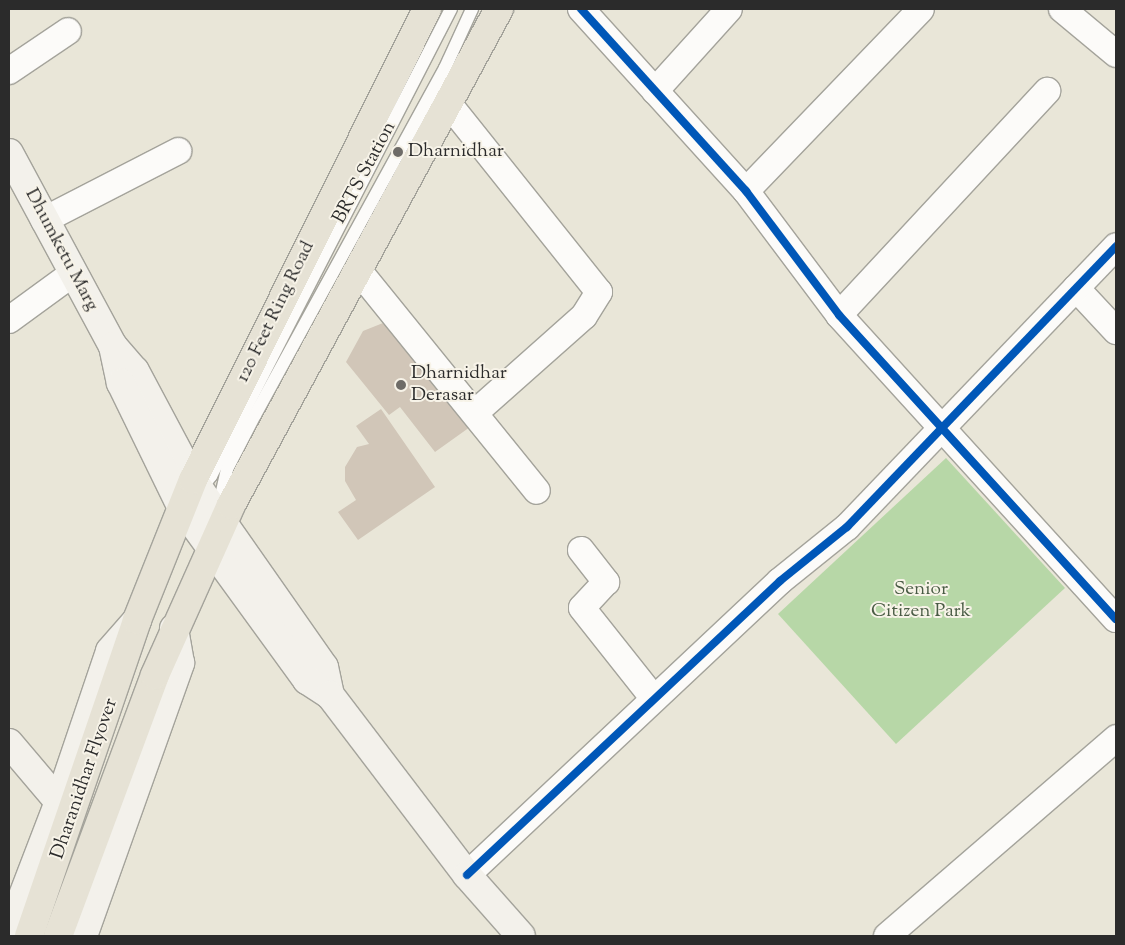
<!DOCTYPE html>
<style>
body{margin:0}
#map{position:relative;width:1125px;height:945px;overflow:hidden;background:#e9e6d8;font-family:"Sorts Mill Goudy",serif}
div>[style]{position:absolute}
.green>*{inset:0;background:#b7d7a7}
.building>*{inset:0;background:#d1c6b8}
.roads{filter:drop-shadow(1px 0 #a4a39b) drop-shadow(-1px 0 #a4a39b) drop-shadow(0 1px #a4a39b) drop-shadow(0 -1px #a4a39b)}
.lane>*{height:12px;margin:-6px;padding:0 6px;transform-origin:6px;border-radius:6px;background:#fcfbf9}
.street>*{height:26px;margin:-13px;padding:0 13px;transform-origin:13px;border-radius:13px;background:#fcfbf9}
.secondary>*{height:28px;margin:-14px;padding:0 14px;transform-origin:14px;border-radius:14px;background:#f3f1eb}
.primary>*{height:28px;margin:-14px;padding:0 14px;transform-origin:14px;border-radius:14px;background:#e6e2d5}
.cycleway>*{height:8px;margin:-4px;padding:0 4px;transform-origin:4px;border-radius:4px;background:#0057b8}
.dots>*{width:14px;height:14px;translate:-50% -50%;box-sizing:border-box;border:2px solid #f7f3e8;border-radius:50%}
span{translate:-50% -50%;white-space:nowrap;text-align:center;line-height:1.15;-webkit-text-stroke:4px #f7f3e8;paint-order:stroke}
.poi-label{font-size:19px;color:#2b2b2b}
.left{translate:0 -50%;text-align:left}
.street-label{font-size:19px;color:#2b2b2b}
.park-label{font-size:19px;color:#495b44}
.frame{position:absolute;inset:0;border:10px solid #2b2b2b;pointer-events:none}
</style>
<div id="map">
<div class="green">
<div style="clip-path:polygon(946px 458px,1065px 588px,896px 744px,778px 614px)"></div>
</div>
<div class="building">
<div style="clip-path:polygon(388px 321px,470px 427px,435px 452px,400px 407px,389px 415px,346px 362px,363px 331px)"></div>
<div style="clip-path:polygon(381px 409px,435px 487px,358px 540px,338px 512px,356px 500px,345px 481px,345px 467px,357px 447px,369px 444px,356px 426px)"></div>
</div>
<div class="roads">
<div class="lane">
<div style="left:198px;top:492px;width:21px;rotate:-51deg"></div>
<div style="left:211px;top:476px;width:525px;rotate:-62.8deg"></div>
<div style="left:218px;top:509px;width:41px;rotate:-77.3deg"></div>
<div style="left:227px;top:469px;width:61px;rotate:-62.6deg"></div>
<div style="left:255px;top:415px;width:396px;rotate:-61.3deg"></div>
<div style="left:445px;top:68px;width:65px;rotate:-65.4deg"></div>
</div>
<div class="street">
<div style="left:581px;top:9px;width:246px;rotate:47.8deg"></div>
<div style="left:746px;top:191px;width:155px;rotate:53.1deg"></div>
<div style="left:839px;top:315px;width:411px;rotate:47.7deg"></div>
<div style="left:1062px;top:9px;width:70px;rotate:39.8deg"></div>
<div style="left:9px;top:71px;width:71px;rotate:-34.1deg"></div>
<div style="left:655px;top:91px;width:110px;rotate:-47.9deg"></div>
<div style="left:448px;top:103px;width:242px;rotate:51.4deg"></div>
<div style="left:599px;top:292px;width:28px;rotate:122deg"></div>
<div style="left:584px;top:316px;width:144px;rotate:138.4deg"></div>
<div style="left:746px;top:191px;width:252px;rotate:-46.1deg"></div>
<div style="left:44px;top:220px;width:151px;rotate:-27.2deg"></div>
<div style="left:358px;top:270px;width:284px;rotate:51deg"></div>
<div style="left:1076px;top:288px;width:59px;rotate:47.1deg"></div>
<div style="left:839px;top:315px;width:306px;rotate:-47.1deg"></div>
<div style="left:9px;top:320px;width:78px;rotate:-36.1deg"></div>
<div style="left:581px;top:550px;width:41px;rotate:52deg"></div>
<div style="left:606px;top:582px;width:35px;rotate:133deg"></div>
<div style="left:582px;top:608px;width:116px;rotate:51.6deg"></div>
<div style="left:467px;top:875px;width:429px;rotate:-43.2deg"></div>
<div style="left:780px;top:581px;width:86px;rotate:-38.9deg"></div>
<div style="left:847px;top:527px;width:389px;rotate:-46.2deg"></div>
<div style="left:887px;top:936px;width:303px;rotate:-40.8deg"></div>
</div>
<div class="secondary">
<div style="left:9px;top:153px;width:219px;rotate:61.7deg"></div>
<div style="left:113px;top:346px;width:33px;rotate:49deg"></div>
<div style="left:135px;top:371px;width:123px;rotate:62deg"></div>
<div style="left:193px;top:480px;width:228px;rotate:55deg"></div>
<div style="left:324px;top:667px;width:29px;rotate:78deg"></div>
<div style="left:113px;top:346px;width:38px;rotate:78deg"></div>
<div style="left:121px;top:383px;width:139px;rotate:64deg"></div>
<div style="left:182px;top:508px;width:213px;rotate:54deg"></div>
<div style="left:307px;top:680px;width:27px;rotate:33deg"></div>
<div style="left:330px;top:695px;width:226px;rotate:52.7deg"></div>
<div style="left:467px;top:875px;width:81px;rotate:48.5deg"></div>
<div style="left:9px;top:743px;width:77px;rotate:49.7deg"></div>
<div style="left:9px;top:932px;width:139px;rotate:-69deg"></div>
<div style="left:59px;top:802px;width:159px;rotate:-71.3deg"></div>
<div style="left:110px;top:651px;width:41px;rotate:-48.9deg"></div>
<div style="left:83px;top:936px;width:290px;rotate:-70.4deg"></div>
<div style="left:180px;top:663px;width:35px;rotate:-100deg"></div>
</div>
<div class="primary">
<div style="left:29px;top:936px;width:334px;rotate:-71.1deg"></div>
<div style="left:137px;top:620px;width:151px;rotate:-68.2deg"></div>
<div style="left:193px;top:480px;width:526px;rotate:-63.58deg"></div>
<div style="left:58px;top:936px;width:278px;rotate:-69.6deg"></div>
<div style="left:155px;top:675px;width:186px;rotate:-65.9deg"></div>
<div style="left:231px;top:505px;width:564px;rotate:-61.62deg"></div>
</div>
</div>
<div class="cycleway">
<div style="left:581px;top:9px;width:246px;rotate:47.8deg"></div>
<div style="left:746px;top:191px;width:155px;rotate:53.1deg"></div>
<div style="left:839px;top:315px;width:411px;rotate:47.7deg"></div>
<div style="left:467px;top:875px;width:429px;rotate:-43.2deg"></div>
<div style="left:780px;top:581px;width:86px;rotate:-38.9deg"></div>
<div style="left:847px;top:527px;width:389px;rotate:-46.2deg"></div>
</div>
<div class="dots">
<div style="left:398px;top:152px;background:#6e6c68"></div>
<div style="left:401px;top:385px;background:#6e6c68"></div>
</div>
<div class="poi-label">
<span class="left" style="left:408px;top:152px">Dharnidhar</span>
<span class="left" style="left:411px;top:385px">Dharnidhar<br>Derasar</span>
</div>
<div class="street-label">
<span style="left:365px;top:173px;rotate:-62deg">BRTS Station</span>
<span style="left:61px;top:250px;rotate:62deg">Dhumketu Marg</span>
<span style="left:276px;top:312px;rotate:-64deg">120 Feet Ring Road</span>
<span style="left:85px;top:779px;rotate:-71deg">Dharanidhar Flyover</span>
</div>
<div class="park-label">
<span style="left:921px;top:601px">Senior<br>Citizen Park</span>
</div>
<div class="frame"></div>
</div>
